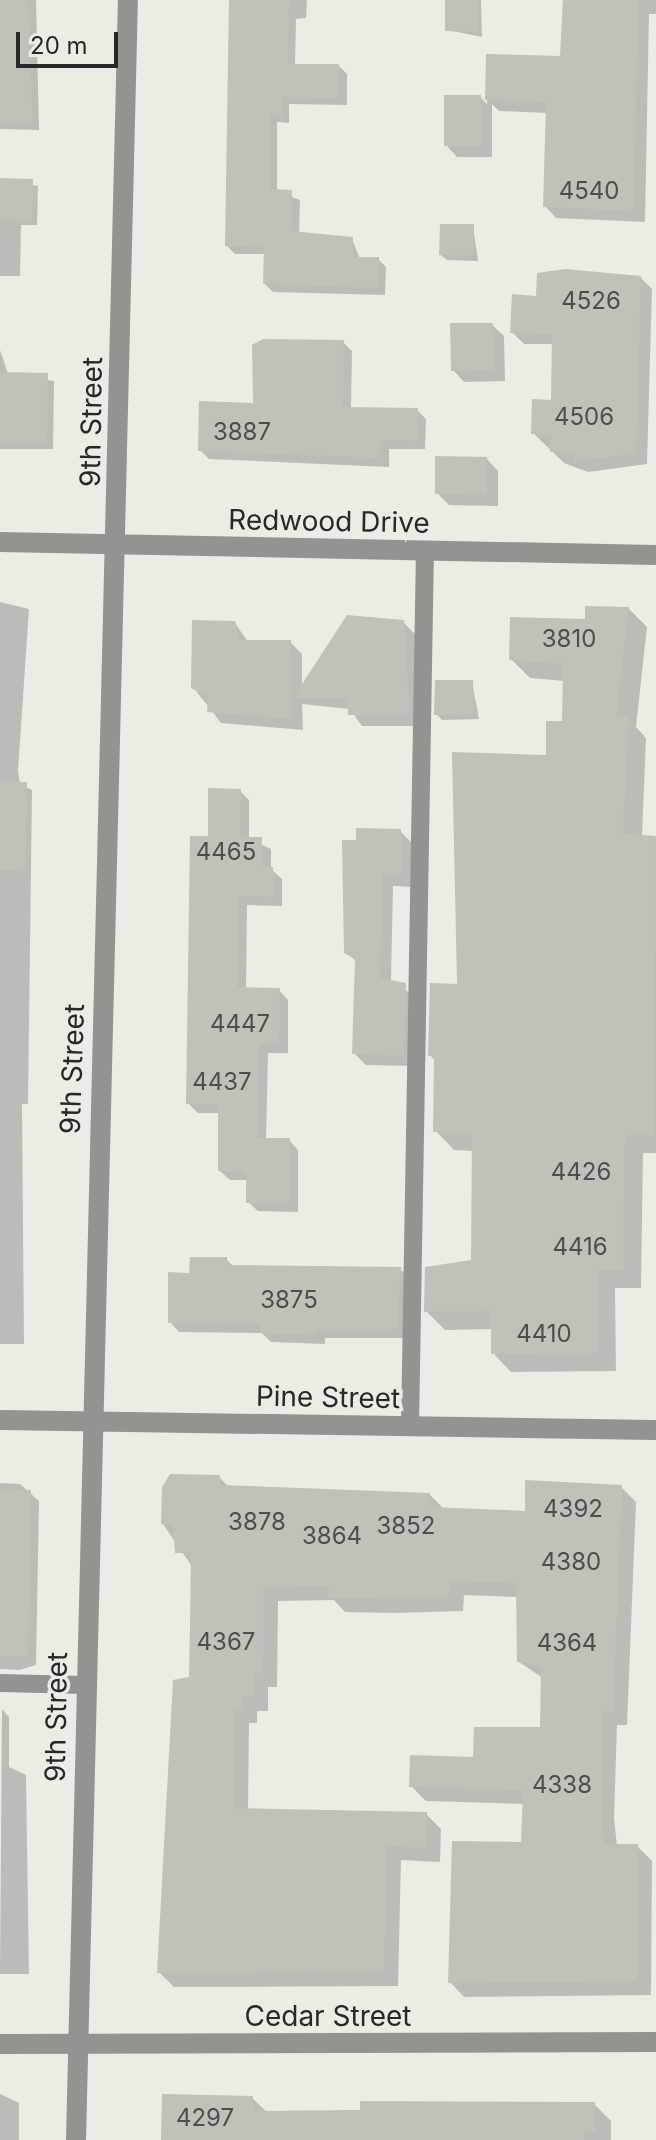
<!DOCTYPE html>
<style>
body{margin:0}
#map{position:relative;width:656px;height:2140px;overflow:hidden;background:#ebece4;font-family:Inter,sans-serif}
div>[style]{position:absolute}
.shadow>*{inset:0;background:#0003}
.building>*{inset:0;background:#c1c1ba}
.lane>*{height:18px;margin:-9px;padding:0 9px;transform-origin:9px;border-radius:9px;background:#939390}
.street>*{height:20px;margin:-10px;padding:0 10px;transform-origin:10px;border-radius:10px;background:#939390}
span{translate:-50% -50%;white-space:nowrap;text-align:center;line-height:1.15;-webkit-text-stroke:7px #ebece4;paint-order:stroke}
.number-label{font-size:24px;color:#4e4f4b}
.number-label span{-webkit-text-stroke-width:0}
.street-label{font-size:28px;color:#282926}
.scale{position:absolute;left:16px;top:32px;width:102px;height:36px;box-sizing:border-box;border:4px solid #282926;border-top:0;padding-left:10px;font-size:24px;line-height:28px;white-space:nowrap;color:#282926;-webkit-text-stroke:6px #ebece4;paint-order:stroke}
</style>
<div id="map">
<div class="shadow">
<div style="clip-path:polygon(0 0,36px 0,39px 130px,0 129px)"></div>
<div style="clip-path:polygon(231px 0,307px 0,306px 18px,296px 19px,295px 66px,339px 66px,347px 74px,347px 105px,289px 104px,289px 123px,277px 122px,277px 191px,300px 200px,299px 234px,352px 239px,360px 259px,378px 259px,386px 267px,385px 295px,273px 292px,265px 284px,266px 254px,235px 254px,227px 246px)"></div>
<div style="clip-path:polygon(447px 0,481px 0,482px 37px,447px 30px)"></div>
<div style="clip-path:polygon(563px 0,656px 0,656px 14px,649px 14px,645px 222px,556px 218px,545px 206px,548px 113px,499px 111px,492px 104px,492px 157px,457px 157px,446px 145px,480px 97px,487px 104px,488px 56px,562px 59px)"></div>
<div style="clip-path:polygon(0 180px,38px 186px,37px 225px,21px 225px,20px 276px,0 276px)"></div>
<div style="clip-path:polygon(473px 226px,478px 261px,447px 260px,441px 255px)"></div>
<div style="clip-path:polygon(640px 277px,652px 289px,647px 464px,588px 472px,564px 463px,533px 433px,553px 402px,554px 344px,524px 344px,512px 332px,538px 298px)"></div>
<div style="clip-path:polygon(492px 325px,504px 336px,505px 381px,464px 382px,453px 370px)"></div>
<div style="clip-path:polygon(343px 342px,352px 351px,351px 409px,417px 410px,426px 419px,425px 449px,389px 449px,389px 467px,209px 459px,200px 450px)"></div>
<div style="clip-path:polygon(0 350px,8px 374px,54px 381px,53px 449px,0 449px)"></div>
<div style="clip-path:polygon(487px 459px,498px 471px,498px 506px,449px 505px,437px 493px)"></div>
<div style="clip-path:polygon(0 602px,29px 609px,18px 771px,20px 784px,32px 790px,28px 1104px,22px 1104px,24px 1344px,0 1344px)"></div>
<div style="clip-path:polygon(628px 608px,647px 627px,636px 727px,646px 738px,642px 837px,656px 838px,656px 1153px,643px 1153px,641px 1288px,615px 1288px,616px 1371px,511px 1372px,493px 1353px,493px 1329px,445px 1330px,426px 1311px,473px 1261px,474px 1151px,454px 1150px,436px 1131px,436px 1062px,430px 1055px,564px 723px,565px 681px,530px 678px,511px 659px)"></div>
<div style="clip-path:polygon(403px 622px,415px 634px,421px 726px,362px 726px,350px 709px,302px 704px,303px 730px,221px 723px,193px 687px,235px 623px,248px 642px,290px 642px,302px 654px,302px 687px)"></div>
<div style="clip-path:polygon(472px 682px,479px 719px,442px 720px,436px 714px)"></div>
<div style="clip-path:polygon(240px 791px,249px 800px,249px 839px,271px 849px,271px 869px,282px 879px,282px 906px,247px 905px,246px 990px,279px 990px,288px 1000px,288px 1053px,268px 1053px,266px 1140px,289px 1140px,298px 1150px,298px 1212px,258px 1211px,248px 1202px,248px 1180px,230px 1180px,220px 1171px,220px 1113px,198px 1113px,188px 1103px,210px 838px)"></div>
<div style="clip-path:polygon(400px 831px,412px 843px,412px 887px,393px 886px,391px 982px,417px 997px,415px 1066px,366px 1065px,354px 1053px,357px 962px,346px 952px)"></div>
<div style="clip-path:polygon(226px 1259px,234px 1267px,400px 1269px,410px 1279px,406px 1338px,325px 1338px,325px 1344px,271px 1342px,262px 1333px,179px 1332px,170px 1322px,191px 1275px)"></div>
<div style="clip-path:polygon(219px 1477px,229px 1487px,430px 1495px,444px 1509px,527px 1513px,621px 1487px,636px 1502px,627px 1725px,617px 1725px,614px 1818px,617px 1846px,637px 1846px,652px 1861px,651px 1995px,464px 1997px,450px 1982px,523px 1844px,524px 1804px,426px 1801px,411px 1786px,542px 1729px,543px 1678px,519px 1662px,518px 1597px,464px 1595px,463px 1611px,393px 1613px,345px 1612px,334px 1600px,278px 1601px,277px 1687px,268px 1687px,268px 1711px,257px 1711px,257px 1723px,249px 1723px,248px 1811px,426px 1814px,441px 1829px,440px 1862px,401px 1860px,398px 1986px,174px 1987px,159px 1972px,191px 1679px,193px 1568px,163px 1524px)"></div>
<div style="clip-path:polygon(0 1483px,20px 1484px,39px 1501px,36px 1665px,19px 1670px,0 1669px)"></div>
<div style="clip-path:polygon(2px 1709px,9px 1717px,9px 1767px,26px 1775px,29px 1974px,0 1974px)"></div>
<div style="clip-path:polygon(0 2094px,19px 2103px,19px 2140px,0 2140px)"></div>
<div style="clip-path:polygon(252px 2098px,268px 2113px,594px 2104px,611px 2121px,611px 2140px,164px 2140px)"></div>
</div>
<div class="building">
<div style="clip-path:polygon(0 0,28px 0,33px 124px,0 123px)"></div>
<div style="clip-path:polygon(229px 0,289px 0,288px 64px,339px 64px,339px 98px,282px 97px,282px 116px,270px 115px,270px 189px,292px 190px,292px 231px,353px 237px,353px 257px,379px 257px,378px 288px,263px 284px,264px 247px,225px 246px)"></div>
<div style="clip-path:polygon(445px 0,477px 0,477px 32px,445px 31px)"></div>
<div style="clip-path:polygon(563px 0,638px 0,634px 211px,543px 207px,546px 102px,485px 100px,486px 54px,560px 56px)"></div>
<div style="clip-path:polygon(444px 95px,481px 95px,481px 146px,444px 146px)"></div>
<div style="clip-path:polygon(0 178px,33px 179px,32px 221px,0 220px)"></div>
<div style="clip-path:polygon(440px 224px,474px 224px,473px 256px,439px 255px)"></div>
<div style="clip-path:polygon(565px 269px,641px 276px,636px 454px,574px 461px,574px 453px,550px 452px,551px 435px,531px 434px,532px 399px,551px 400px,552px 334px,510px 333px,512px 294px,536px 296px,537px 273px)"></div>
<div style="clip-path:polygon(450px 323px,493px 323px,494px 370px,451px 371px)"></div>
<div style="clip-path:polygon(263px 339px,344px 340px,343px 407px,418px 408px,417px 441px,381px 440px,380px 458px,198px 451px,199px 401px,253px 403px,252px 345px)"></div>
<div style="clip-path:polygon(0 372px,48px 373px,47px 444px,0 444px)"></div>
<div style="clip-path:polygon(435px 456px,487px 457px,487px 495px,435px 494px)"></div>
<div style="clip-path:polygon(585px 606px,629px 607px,616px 717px,629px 717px,623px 834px,656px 836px,654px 1135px,625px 1135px,623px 1270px,597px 1270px,598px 1353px,491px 1354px,491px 1311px,424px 1312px,425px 1267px,471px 1260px,472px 1133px,433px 1132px,434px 1056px,428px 1056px,430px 983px,457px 984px,452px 752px,546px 755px,546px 721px,562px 721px,563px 664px,509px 660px,510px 617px,585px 619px)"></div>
<div style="clip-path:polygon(347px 615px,404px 620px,410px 715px,348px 715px,348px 698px,293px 698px)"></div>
<div style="clip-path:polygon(192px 620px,235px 621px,239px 640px,291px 640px,292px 719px,207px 712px,208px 697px,191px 688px)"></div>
<div style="clip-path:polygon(435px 680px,473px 680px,474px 714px,434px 715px)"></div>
<div style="clip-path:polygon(0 781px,27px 782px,25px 871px,0 870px)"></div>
<div style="clip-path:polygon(208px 788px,241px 789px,240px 837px,262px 837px,262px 867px,273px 867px,273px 897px,238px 896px,237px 987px,280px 988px,279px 1044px,259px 1044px,257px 1138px,290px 1138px,290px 1203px,246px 1203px,246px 1172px,218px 1171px,218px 1105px,186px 1104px,190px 836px,208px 836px)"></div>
<div style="clip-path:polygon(356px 828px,401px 829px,401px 876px,382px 875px,380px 978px,406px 983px,404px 1056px,352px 1054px,355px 959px,344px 953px,342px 840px,356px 840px)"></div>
<div style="clip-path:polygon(190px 1257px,227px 1257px,227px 1265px,401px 1267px,397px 1329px,316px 1329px,316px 1335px,259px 1333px,260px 1324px,168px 1323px,168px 1272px,189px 1273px)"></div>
<div style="clip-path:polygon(170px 1474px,220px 1475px,220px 1485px,430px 1493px,430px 1507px,525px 1511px,525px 1480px,622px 1485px,613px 1711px,603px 1711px,601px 1802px,604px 1844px,638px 1844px,637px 1981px,448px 1983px,452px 1841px,521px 1842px,523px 1790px,409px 1787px,410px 1755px,473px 1757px,474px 1727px,540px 1727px,541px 1666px,517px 1662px,516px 1583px,450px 1581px,449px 1597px,328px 1598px,329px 1586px,264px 1587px,263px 1673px,254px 1673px,254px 1697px,243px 1697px,243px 1710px,235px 1709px,234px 1808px,427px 1812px,426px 1848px,387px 1846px,384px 1972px,157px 1973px,173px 1680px,189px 1677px,190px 1625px,191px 1553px,175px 1553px,173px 1525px,161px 1524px,162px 1487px)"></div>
<div style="clip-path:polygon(0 1489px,31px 1490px,28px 1657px,0 1656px)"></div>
<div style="clip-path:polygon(162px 2094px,253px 2096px,253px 2111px,360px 2110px,360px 2101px,595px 2102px,595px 2132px,584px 2131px,584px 2140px,161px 2140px)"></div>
</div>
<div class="lane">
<div style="left:410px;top:1426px;width:875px;rotate:-89.02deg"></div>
<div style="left:0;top:1683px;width:84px;rotate:1.4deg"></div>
</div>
<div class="street">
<div style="left:0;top:542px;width:656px;rotate:1.14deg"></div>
<div style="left:0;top:1420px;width:656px;rotate:0.87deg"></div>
<div style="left:0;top:2044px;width:656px;rotate:-0.17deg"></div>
<div style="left:76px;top:2140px;width:2141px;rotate:-88.61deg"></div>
</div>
<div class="number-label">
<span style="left:589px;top:191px">4540</span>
<span style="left:591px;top:301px">4526</span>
<span style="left:584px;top:417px">4506</span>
<span style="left:242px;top:432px">3887</span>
<span style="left:569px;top:639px">3810</span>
<span style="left:226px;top:852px">4465</span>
<span style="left:240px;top:1024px">4447</span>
<span style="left:222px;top:1082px">4437</span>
<span style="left:581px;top:1172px">4426</span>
<span style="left:580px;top:1247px">4416</span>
<span style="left:289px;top:1300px">3875</span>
<span style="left:544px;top:1334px">4410</span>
<span style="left:573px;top:1509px">4392</span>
<span style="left:257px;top:1522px">3878</span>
<span style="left:406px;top:1526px">3852</span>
<span style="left:332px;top:1536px">3864</span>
<span style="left:571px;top:1562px">4380</span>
<span style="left:226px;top:1642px">4367</span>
<span style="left:567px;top:1643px">4364</span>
<span style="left:562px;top:1785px">4338</span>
<span style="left:205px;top:2118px">4297</span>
</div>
<div class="street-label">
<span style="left:91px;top:422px;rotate:-89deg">9th Street</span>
<span style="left:329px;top:521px;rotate:1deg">Redwood Drive</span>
<span style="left:72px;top:1069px;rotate:-88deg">9th Street</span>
<span style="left:328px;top:1397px;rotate:1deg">Pine Street</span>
<span style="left:56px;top:1717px;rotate:-89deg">9th Street</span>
<span style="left:328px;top:2016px">Cedar Street</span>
</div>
<div class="scale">20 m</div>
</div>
